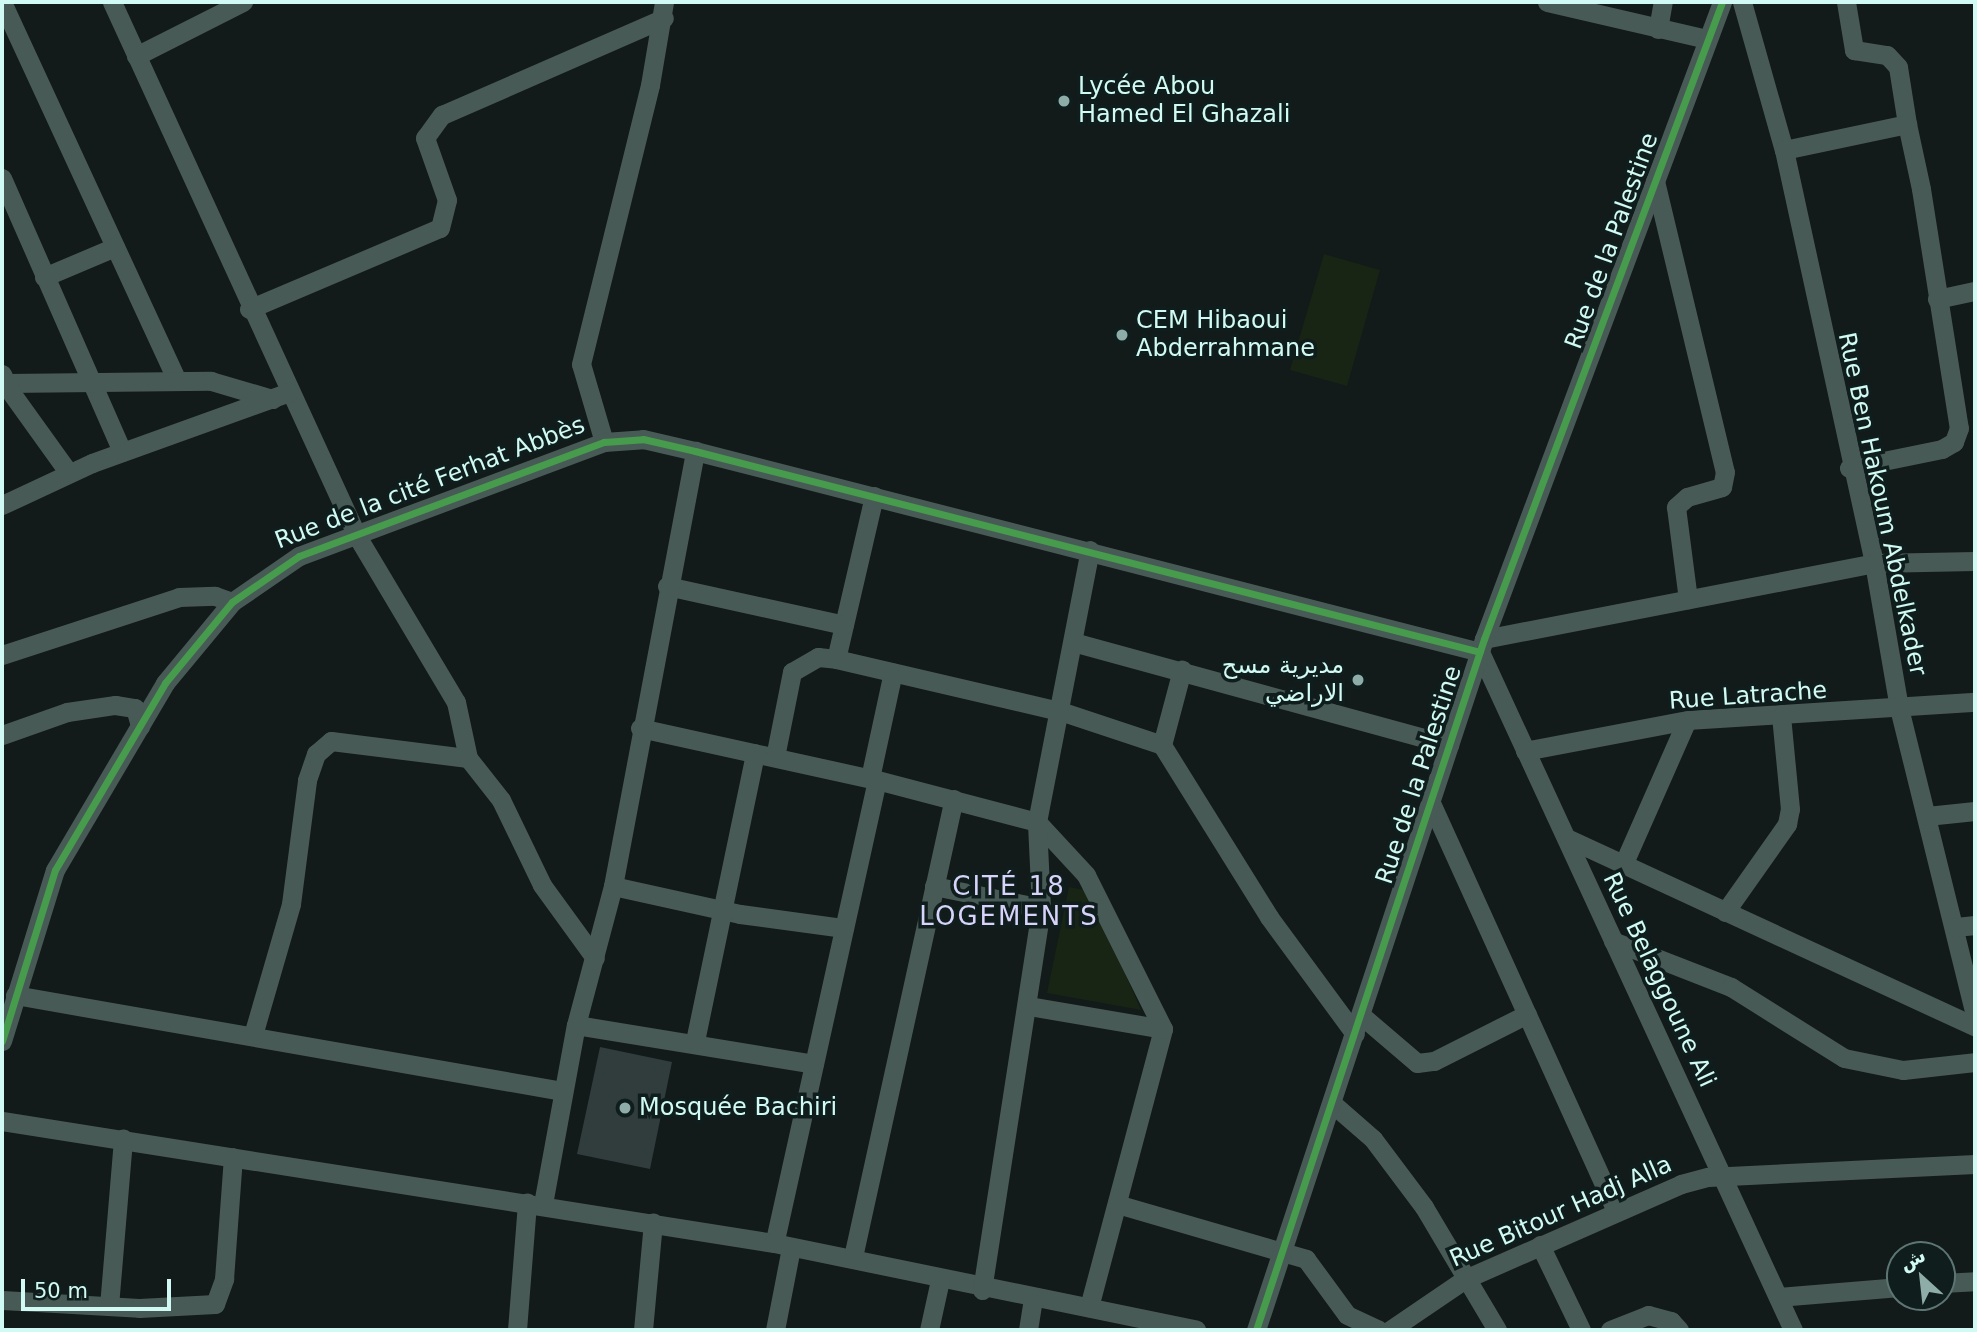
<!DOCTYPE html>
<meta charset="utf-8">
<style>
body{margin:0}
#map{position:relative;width:1977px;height:1332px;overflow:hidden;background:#121a1a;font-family:"DejaVu Sans",Vazirmatn,sans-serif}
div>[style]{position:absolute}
.green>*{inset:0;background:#182514}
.building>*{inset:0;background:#303d3c}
.minor>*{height:19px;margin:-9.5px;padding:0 9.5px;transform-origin:9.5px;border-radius:9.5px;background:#485a56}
.cycleway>*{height:7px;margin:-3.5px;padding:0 3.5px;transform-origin:3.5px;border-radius:3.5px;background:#469c4c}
.dots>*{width:19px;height:19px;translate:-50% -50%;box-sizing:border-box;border:4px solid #0f1e1d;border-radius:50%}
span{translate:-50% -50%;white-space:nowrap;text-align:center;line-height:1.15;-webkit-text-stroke:7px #0f1e1d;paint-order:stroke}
.poi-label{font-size:24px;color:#d1faf4}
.left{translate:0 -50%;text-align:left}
.right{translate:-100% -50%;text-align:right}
.street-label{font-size:24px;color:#d1faf4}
.neighbourhood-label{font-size:26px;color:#d7d3fa;letter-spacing:2px}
.frame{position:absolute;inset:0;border:4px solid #d1faf4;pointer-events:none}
.north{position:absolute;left:1886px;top:1241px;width:70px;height:70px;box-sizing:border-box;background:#0f1e1d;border:2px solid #5d7673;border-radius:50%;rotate:333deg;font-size:19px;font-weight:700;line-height:28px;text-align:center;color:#d1faf4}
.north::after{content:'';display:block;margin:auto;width:24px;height:32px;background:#8eaca8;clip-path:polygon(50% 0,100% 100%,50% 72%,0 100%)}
.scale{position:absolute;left:21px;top:1279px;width:150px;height:32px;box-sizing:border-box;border:4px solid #d1faf4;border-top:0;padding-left:9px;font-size:21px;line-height:24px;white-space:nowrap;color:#d1faf4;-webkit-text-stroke:5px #0f1e1d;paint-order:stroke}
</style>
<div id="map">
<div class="green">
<div style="clip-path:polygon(1324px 254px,1380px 270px,1347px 386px,1290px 370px)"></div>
<div style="clip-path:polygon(1069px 887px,1089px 891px,1141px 1010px,1047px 993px)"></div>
</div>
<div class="building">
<div style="clip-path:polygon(600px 1047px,672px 1062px,650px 1169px,577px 1154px)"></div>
</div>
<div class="minor">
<div style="left:2px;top:2px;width:417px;rotate:65.2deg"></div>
<div style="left:112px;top:2px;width:588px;rotate:65.35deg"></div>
<div style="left:357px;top:536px;width:193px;rotate:59.2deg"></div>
<div style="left:456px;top:702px;width:57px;rotate:77.9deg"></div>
<div style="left:1547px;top:2px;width:164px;rotate:13deg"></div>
<div style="left:1742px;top:2px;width:154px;rotate:74.2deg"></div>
<div style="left:1784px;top:150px;width:423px;rotate:77.7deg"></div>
<div style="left:1874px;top:563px;width:147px;rotate:80.2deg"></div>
<div style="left:1899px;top:708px;width:317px;rotate:76.1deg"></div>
<div style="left:1846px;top:2px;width:49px;rotate:80.5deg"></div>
<div style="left:1854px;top:50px;width:33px;rotate:9deg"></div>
<div style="left:1887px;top:55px;width:16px;rotate:47deg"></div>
<div style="left:1898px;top:67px;width:58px;rotate:81deg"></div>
<div style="left:1658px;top:29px;width:27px;rotate:-80deg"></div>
<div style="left:136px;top:56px;width:120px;rotate:-26.8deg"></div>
<div style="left:1784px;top:150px;width:126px;rotate:-11.9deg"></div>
<div style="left:1907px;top:124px;width:66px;rotate:77.8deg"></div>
<div style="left:1921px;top:189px;width:242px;rotate:81deg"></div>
<div style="left:1959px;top:428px;width:15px;rotate:110deg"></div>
<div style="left:1954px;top:442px;width:14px;rotate:150deg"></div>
<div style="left:1942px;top:449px;width:95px;rotate:168.5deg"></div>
<div style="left:2px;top:178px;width:299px;rotate:66.3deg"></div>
<div style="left:1655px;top:181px;width:299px;rotate:76.5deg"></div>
<div style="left:1725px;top:472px;width:15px;rotate:101deg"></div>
<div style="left:1722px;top:487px;width:36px;rotate:164deg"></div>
<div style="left:1687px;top:497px;width:15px;rotate:138deg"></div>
<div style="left:1676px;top:507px;width:93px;rotate:82.6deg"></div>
<div style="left:44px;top:277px;width:77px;rotate:-22.9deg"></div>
<div style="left:1937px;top:299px;width:39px;rotate:-12deg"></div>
<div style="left:249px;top:309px;width:207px;rotate:-23deg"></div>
<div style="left:440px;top:228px;width:29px;rotate:-76deg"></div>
<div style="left:447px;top:200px;width:66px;rotate:-109.5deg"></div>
<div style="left:425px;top:138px;width:29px;rotate:-54deg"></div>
<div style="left:442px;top:115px;width:242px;rotate:-23.6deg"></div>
<div style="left:2px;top:374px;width:10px;rotate:66deg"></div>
<div style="left:6px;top:383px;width:205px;rotate:-0.6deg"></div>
<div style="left:211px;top:381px;width:64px;rotate:16.4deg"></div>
<div style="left:2px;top:380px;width:113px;rotate:54.3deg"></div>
<div style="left:604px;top:442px;width:81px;rotate:-106.4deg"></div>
<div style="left:581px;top:364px;width:287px;rotate:-76.1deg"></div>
<div style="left:650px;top:85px;width:84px;rotate:-80.4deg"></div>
<div style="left:874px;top:496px;width:167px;rotate:103.1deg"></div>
<div style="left:836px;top:659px;width:230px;rotate:13.1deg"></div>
<div style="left:1060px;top:711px;width:108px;rotate:18.4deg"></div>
<div style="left:1162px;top:745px;width:203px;rotate:58.1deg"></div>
<div style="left:1269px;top:917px;width:145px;rotate:53.7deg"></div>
<div style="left:2px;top:505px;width:99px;rotate:-25deg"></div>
<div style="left:92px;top:463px;width:209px;rotate:-19.8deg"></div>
<div style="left:667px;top:586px;width:181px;rotate:12.4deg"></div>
<div style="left:1484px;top:639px;width:397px;rotate:-11deg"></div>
<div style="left:1874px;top:563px;width:101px;rotate:-1.1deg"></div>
<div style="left:1073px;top:642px;width:390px;rotate:15.3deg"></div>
<div style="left:1480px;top:652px;width:747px;rotate:65.22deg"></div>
<div style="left:2px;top:655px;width:186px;rotate:-18.1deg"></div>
<div style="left:179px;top:597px;width:36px;rotate:-2deg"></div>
<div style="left:215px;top:596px;width:18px;rotate:19deg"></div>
<div style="left:640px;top:728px;width:243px;rotate:12.4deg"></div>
<div style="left:877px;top:780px;width:474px;rotate:102.5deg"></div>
<div style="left:2px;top:735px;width:69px;rotate:-19.5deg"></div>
<div style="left:67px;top:712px;width:49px;rotate:-8.3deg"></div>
<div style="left:115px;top:705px;width:20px;rotate:9deg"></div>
<div style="left:135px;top:708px;width:19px;rotate:74deg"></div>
<div style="left:1162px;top:745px;width:78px;rotate:-75.1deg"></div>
<div style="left:1525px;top:751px;width:165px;rotate:-10.8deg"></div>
<div style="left:1687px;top:720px;width:289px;rotate:-3.6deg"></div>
<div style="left:775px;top:757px;width:87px;rotate:-78.7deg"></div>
<div style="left:792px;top:672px;width:30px;rotate:-30deg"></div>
<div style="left:818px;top:657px;width:18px;rotate:6deg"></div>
<div style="left:870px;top:778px;width:108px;rotate:-77.8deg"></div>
<div style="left:877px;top:780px;width:165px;rotate:14.7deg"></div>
<div style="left:1037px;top:822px;width:72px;rotate:47.2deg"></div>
<div style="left:1086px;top:875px;width:172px;rotate:63.4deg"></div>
<div style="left:1163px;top:1029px;width:288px;rotate:104.9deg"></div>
<div style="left:1431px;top:803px;width:448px;rotate:65.6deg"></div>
<div style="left:1927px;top:816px;width:48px;rotate:-5.9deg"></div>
<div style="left:1569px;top:839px;width:447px;rotate:24.8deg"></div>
<div style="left:1623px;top:865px;width:158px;rotate:-66.2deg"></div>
<div style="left:613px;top:886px;width:130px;rotate:12.4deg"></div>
<div style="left:740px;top:914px;width:105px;rotate:7.7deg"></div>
<div style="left:934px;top:886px;width:109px;rotate:11.6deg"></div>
<div style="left:1725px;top:912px;width:108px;rotate:-54.8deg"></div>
<div style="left:1787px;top:824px;width:15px;rotate:-79deg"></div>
<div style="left:1790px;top:809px;width:93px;rotate:-95.5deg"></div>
<div style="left:1956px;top:927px;width:19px;rotate:-6deg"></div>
<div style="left:1613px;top:941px;width:127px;rotate:21.3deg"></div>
<div style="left:1731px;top:987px;width:133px;rotate:32.1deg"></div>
<div style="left:1844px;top:1058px;width:60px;rotate:11.5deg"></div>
<div style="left:1903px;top:1070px;width:72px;rotate:-6.3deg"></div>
<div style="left:15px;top:995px;width:555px;rotate:9.95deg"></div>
<div style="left:1029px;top:1006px;width:136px;rotate:9.7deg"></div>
<div style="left:1362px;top:1016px;width:72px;rotate:40.5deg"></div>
<div style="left:1417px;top:1063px;width:17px;rotate:-7deg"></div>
<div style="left:1434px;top:1061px;width:104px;rotate:-26.8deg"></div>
<div style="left:576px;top:1025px;width:241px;rotate:9.3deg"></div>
<div style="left:253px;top:1035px;width:136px;rotate:-73.8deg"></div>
<div style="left:291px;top:904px;width:125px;rotate:-82.6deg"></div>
<div style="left:307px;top:780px;width:28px;rotate:-71deg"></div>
<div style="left:316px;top:754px;width:20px;rotate:-41deg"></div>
<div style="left:331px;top:741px;width:138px;rotate:7.1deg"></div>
<div style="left:468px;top:758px;width:53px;rotate:51.8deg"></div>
<div style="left:501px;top:800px;width:94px;rotate:64.2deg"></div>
<div style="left:542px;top:885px;width:90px;rotate:54deg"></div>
<div style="left:2px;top:1041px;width:179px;rotate:-72.8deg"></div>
<div style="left:55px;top:870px;width:217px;rotate:-59.5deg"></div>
<div style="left:165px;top:683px;width:105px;rotate:-50.4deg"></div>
<div style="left:232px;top:602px;width:81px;rotate:-34.5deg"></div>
<div style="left:299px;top:556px;width:326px;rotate:-20.5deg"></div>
<div style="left:604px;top:442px;width:39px;rotate:-4deg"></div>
<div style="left:643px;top:439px;width:53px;rotate:13deg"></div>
<div style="left:695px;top:451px;width:810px;rotate:14.36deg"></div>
<div style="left:695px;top:1041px;width:294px;rotate:-78.2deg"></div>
<div style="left:1334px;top:1105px;width:52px;rotate:41.1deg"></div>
<div style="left:1373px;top:1139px;width:85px;rotate:53.1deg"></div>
<div style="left:1424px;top:1207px;width:143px;rotate:59.3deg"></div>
<div style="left:2px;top:1121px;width:782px;rotate:8.98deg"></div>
<div style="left:774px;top:1243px;width:431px;rotate:11.6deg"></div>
<div style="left:543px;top:1204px;width:182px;rotate:-79.6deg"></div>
<div style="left:576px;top:1025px;width:144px;rotate:-75.1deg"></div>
<div style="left:613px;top:886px;width:443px;rotate:-79.3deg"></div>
<div style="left:1117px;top:1204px;width:197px;rotate:16.2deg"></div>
<div style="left:1306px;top:1259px;width:69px;rotate:53.8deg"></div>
<div style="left:1347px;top:1315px;width:35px;rotate:25deg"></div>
<div style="left:1540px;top:1245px;width:94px;rotate:64.2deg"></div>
<div style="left:853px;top:1257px;width:469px;rotate:-77.6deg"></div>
<div style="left:1942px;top:1283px;width:33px;rotate:-3deg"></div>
<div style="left:982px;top:1290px;width:387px;rotate:-81.2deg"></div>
<div style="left:1041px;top:908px;width:86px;rotate:-92.7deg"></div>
<div style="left:1037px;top:822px;width:277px;rotate:-79deg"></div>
<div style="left:1778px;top:1297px;width:122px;rotate:-4.7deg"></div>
<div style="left:2px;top:1300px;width:137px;rotate:3.3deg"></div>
<div style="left:139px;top:1308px;width:76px;rotate:-3deg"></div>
<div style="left:215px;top:1304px;width:27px;rotate:-70deg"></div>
<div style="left:224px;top:1279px;width:122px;rotate:-85.8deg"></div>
<div style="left:109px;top:1306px;width:168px;rotate:-85.2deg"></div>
<div style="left:517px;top:1330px;width:128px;rotate:-85.5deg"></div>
<div style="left:643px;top:1330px;width:108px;rotate:-84.7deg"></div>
<div style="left:775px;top:1330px;width:84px;rotate:-79deg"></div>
<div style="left:929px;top:1330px;width:51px;rotate:-77.6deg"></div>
<div style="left:1028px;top:1330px;width:32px;rotate:-81deg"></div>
<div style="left:1256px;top:1330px;width:728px;rotate:-71.74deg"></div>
<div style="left:1484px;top:639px;width:680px;rotate:-69.51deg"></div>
<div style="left:1390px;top:1330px;width:91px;rotate:-34.2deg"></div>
<div style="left:1465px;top:1279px;width:236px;rotate:-23.7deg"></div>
<div style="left:1681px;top:1184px;width:28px;rotate:-15deg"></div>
<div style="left:1708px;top:1177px;width:267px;rotate:-2.8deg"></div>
<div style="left:1610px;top:1330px;width:41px;rotate:-21.5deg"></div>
<div style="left:1648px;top:1315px;width:24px;rotate:15deg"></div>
<div style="left:1671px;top:1321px;width:12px;rotate:48deg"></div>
</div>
<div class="cycleway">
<div style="left:2px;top:1041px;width:179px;rotate:-72.8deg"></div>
<div style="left:55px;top:870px;width:217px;rotate:-59.5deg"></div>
<div style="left:165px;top:683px;width:105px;rotate:-50.4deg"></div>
<div style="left:232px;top:602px;width:81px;rotate:-34.5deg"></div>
<div style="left:299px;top:556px;width:326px;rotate:-20.5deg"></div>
<div style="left:604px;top:442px;width:39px;rotate:-4deg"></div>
<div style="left:643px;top:439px;width:53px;rotate:13deg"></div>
<div style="left:695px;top:451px;width:810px;rotate:14.36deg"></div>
<div style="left:1256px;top:1330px;width:728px;rotate:-71.74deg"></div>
<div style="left:1484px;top:639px;width:680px;rotate:-69.51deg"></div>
</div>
<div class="dots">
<div style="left:1064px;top:101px;background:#8eaca8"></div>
<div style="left:1122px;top:335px;background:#8eaca8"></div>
<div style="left:1358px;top:680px;background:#8eaca8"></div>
<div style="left:625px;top:1108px;background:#8eaca8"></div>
</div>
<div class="poi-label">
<span class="left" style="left:1078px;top:101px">Lycée Abou<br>Hamed El Ghazali</span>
<span class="left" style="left:1136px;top:335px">CEM Hibaoui<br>Abderrahmane</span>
<span class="right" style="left:1344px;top:680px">مديرية مسح<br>الاراضي</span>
<span class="left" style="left:639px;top:1108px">Mosquée Bachiri</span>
</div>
<div class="street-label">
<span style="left:1612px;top:241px;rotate:-70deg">Rue de la Palestine</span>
<span style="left:430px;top:483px;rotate:-21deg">Rue de la cité Ferhat Abbès</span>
<span style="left:1882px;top:504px;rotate:78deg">Rue Ben Hakoum Abdelkader</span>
<span style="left:1748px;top:696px;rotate:-4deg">Rue Latrache</span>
<span style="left:1419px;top:775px;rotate:-72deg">Rue de la Palestine</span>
<span style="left:1659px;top:980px;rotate:65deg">Rue Belaggoune Ali</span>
<span style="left:1561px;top:1212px;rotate:-24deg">Rue Bitour Hadj Alla</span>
</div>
<div class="neighbourhood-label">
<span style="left:1009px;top:902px">CITÉ 18<br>LOGEMENTS</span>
</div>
<div class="frame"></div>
<div class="north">ش</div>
<div class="scale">50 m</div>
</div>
